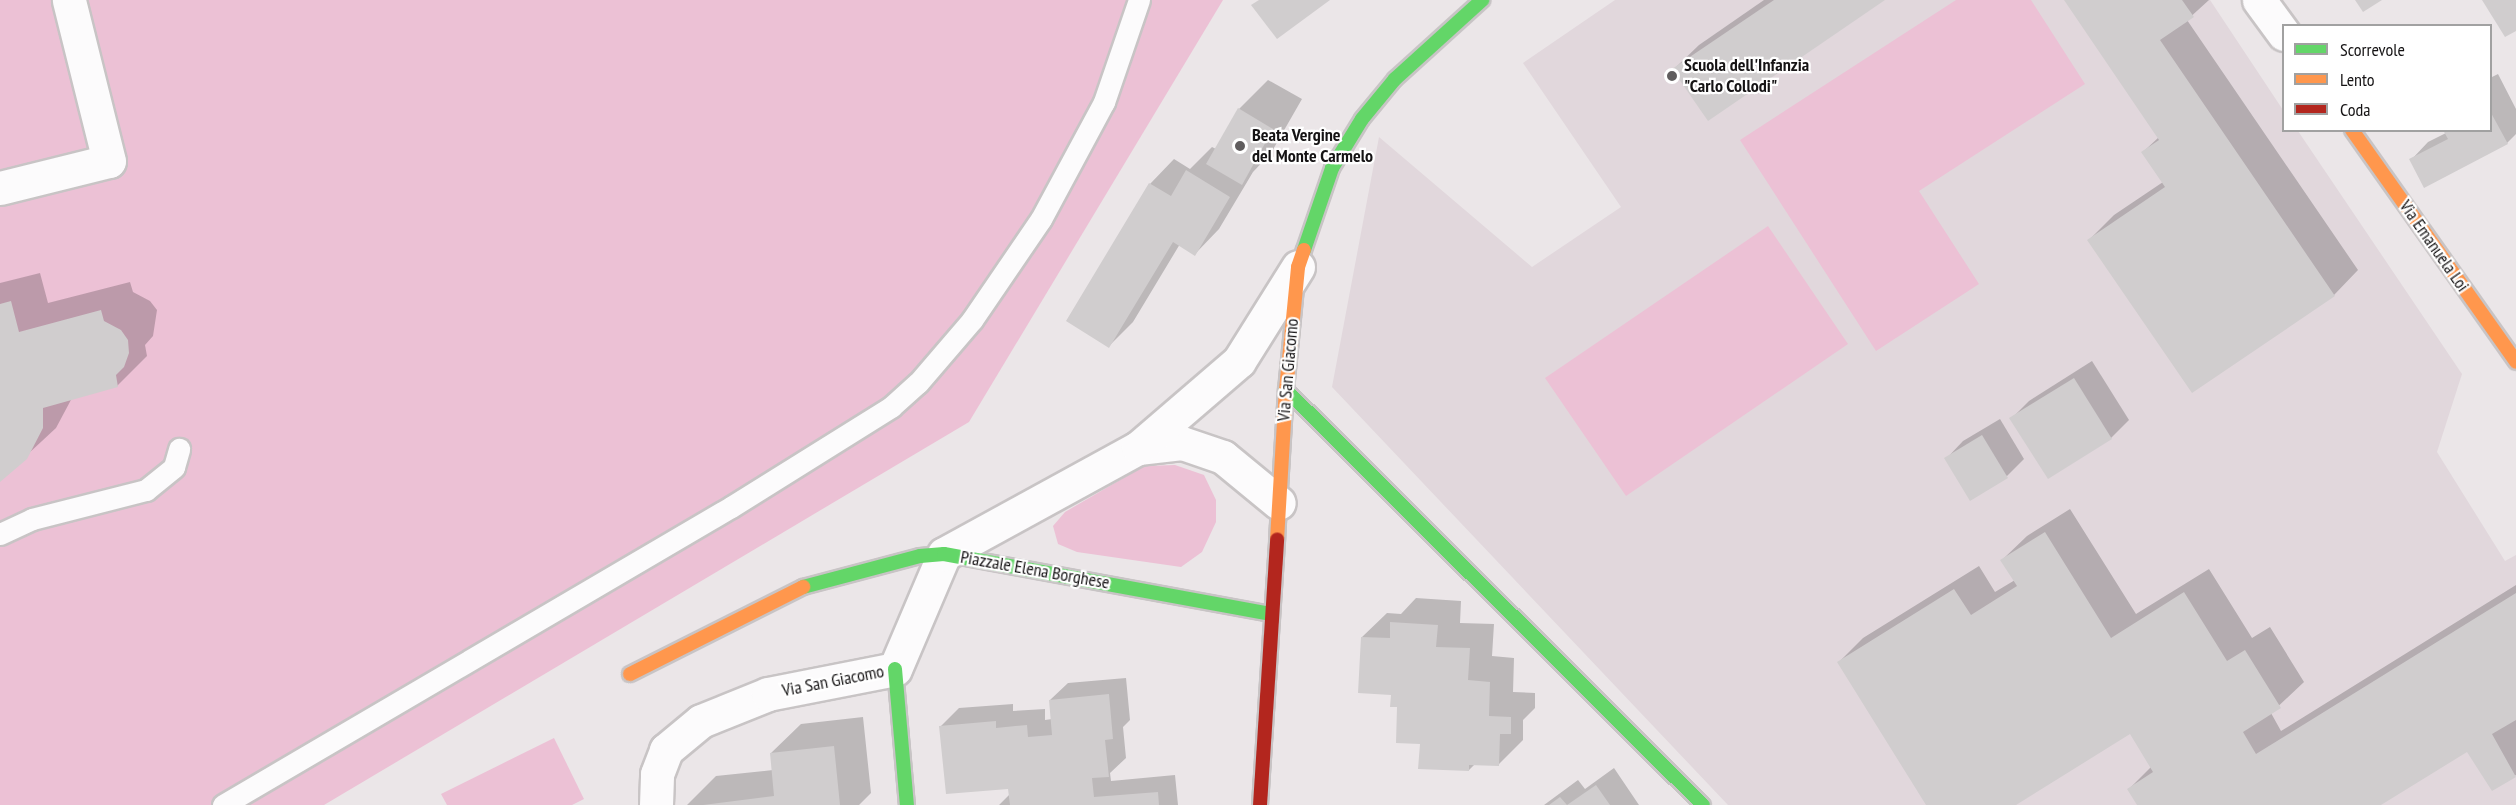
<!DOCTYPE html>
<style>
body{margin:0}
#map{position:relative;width:2516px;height:805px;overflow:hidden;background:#ebe6e8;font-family:"PT Sans Narrow",sans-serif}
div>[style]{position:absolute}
.built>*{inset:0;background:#e1d7dc}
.green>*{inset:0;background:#ecc1d5}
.shadow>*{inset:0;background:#0003}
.building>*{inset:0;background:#d0cdce}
.roads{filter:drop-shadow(2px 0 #c8c4c5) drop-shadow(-2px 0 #c8c4c5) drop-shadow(0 2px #c8c4c5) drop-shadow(0 -2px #c8c4c5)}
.lane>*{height:21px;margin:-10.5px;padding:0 10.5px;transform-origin:10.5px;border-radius:10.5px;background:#fcfbfc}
.street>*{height:33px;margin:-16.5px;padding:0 16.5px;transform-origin:16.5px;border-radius:16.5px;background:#fcfbfc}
.fast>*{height:14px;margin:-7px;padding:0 7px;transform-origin:7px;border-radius:7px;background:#63d668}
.slow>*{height:14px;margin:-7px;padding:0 7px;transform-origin:7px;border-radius:7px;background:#ff974d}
.jam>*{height:14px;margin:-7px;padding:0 7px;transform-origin:7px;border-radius:7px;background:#b3261e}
.dots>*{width:16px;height:16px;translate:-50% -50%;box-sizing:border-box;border:3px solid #fff;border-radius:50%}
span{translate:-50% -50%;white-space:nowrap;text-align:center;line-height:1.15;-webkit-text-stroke:4.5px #fff;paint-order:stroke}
.poi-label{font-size:18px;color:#151314;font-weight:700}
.left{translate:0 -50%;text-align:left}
.street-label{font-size:18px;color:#151314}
.legend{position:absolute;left:2282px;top:24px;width:210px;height:108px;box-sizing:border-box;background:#fff;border:2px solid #a1a1a1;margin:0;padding:8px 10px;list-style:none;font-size:18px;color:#151314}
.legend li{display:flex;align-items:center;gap:12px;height:30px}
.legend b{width:30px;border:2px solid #a1a1a1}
</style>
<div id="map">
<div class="built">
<div style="clip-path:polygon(1615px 0,2210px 0,2283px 110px,2284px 130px,2298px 131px,2462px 374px,2437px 452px,2505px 561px,2516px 555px,2516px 805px,1728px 805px,1332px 387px,1379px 137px,1532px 267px,1621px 207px,1523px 63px)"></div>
</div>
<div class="green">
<div style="clip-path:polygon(0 0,1223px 0,969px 422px,324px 805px,0 805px)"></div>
<div style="clip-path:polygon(1956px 0,2031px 0,2085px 84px,1919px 191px,1979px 284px,1876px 351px,1740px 140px)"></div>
<div style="clip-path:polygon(1768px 226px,1848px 344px,1626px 496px,1545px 378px)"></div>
<div style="clip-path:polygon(1175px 465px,1204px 475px,1216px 500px,1216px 522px,1202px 552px,1181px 567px,1077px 552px,1058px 544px,1053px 526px,1065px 512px,1144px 466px)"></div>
<div style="clip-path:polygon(554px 738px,584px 799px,572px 805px,447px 805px,441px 794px)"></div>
</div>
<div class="shadow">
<div style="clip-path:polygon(1764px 0,1883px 0,1674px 69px,1699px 45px)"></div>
<div style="clip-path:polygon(2065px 0,2209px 0,2187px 20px,2358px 270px,2334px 295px,2089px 240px,2114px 215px,2163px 182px,2143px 152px,2159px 137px)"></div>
<div style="clip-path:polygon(2498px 74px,2516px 109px,2516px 134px,2507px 143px,2411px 160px,2428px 142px,2446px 133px,2490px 130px,2490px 78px)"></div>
<div style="clip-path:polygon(1268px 80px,1302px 99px,1271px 153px,1253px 172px,1219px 229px,1195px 254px,1180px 244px,1133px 322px,1109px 346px,1150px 184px,1174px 159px,1190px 169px,1212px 147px,1216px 149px,1239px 109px)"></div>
<div style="clip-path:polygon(40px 273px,48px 303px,130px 282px,133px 292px,150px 301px,157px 310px,153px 336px,145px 345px,147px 356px,117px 386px,72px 398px,56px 428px,0 480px,0 283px)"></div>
<div style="clip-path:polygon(2092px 361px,2129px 420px,2111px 438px,2011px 419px,2029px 401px)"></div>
<div style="clip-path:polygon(2000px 419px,2024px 459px,2007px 476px,1946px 459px,1963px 441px)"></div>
<div style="clip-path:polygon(2070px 509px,2136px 614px,2209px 569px,2252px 638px,2270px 627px,2304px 682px,2271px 713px,2281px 731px,2516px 585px,2516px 775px,2493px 789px,2468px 750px,2379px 805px,2139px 805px,2129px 789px,2151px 767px,2130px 732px,2013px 805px,1928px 805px,1839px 662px,1863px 638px,1979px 566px,1995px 592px,2015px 580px,2002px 560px,2027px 536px)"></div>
<div style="clip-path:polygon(1416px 598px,1461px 601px,1460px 623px,1494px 624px,1492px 656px,1514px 658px,1513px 692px,1535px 693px,1535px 708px,1523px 720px,1523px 740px,1498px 765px,1475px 764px,1469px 770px,1422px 742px,1362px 637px,1387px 613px,1401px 614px)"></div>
<div style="clip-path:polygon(1126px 678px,1130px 720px,1123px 727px,1126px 758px,1110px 773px,1111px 781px,1175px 775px,1178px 805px,999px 805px,1010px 794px,1010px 787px,941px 726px,959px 708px,1013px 704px,1013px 711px,1045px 709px,1045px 720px,1052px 719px,1050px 700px,1068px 683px)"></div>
<div style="clip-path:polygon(863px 717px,871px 793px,859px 805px,687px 805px,716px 776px,773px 770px,771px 753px,801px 724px)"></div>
<div style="clip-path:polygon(1614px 768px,1639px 805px,1544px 805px,1578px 780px,1585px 789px)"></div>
</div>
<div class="building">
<div style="clip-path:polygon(1259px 0,1330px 0,1277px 39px,1251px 5px)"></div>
<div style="clip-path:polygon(1774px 0,1885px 0,1708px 121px,1672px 69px)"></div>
<div style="clip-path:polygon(2064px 0,2182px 0,2194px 17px,2160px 40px,2335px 296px,2192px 393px,2087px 240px,2165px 187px,2141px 152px,2159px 140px)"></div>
<div style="clip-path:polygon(2355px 0,2382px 0,2363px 12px)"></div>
<div style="clip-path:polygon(2482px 0,2516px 0,2516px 31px,2505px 37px)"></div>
<div style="clip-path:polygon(1238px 108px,1273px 129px,1242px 185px,1206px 164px)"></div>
<div style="clip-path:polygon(2490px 111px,2508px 144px,2424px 188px,2409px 159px,2448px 139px,2443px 130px,2490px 130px)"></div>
<div style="clip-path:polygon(1186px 170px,1230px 197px,1195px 256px,1173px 242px,1109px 348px,1066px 321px,1149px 183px,1171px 196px)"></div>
<div style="clip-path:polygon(11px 301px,19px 332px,101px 310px,104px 321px,121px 330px,128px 340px,129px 353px,124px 367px,116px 375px,118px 387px,43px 408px,43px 428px,27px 459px,0 482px,0 304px)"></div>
<div style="clip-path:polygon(2074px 378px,2112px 439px,2048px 479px,2009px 418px)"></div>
<div style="clip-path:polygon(1982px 435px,2008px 478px,1970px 501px,1944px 458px)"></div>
<div style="clip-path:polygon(2045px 532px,2111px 638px,2184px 592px,2227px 661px,2245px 650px,2281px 708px,2243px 732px,2256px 754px,2516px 593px,2516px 720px,2492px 734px,2516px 777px,2492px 791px,2467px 752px,2381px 805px,2137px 805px,2127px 789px,2153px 772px,2130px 734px,2016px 805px,1926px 805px,1837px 662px,1954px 589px,1971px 615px,2017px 586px,2000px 560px)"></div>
<div style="clip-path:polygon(1390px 622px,1438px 625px,1436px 647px,1470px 648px,1468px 680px,1490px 682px,1489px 716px,1511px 717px,1511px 734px,1500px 734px,1499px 766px,1469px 765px,1469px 771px,1418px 769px,1420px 744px,1396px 743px,1397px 707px,1390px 707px,1391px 695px,1358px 693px,1361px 637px,1390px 638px)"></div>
<div style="clip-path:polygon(1109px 694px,1113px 739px,1105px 740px,1109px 777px,1092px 778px,1094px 797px,1158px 792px,1159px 805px,1010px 805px,1008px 789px,946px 794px,939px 726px,996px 721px,996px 728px,1027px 725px,1028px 737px,1052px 735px,1049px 700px)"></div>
<div style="clip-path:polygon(834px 746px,840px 805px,703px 805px,774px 796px,770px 753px)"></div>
<div style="clip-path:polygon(1596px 785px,1610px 805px,1567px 805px)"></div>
<div style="clip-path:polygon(1560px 797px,1567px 805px,1549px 805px)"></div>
</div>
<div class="roads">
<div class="lane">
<div style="left:0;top:534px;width:35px;rotate:-25deg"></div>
<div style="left:32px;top:519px;width:118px;rotate:-14.3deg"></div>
<div style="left:146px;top:490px;width:36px;rotate:-39deg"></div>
<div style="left:174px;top:467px;width:19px;rotate:-74deg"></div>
<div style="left:223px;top:805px;width:589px;rotate:-30.4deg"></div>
<div style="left:731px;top:507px;width:189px;rotate:-32deg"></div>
<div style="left:891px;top:407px;width:36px;rotate:-42deg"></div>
<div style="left:918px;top:383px;width:83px;rotate:-49.4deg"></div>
<div style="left:972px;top:320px;width:122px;rotate:-55.7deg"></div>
<div style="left:1041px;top:219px;width:133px;rotate:-61.7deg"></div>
<div style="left:1104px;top:102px;width:108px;rotate:-71.1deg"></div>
</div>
<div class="street">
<div style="left:2259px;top:0;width:42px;rotate:53.7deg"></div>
<div style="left:0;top:188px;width:112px;rotate:-13.9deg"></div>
<div style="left:109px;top:161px;width:166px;rotate:-104deg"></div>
<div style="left:1138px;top:448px;width:44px;rotate:-6.5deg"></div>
<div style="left:1182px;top:443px;width:43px;rotate:18.9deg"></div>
<div style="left:1223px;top:457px;width:72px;rotate:39.4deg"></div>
<div style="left:656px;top:805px;width:31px;rotate:-88deg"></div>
<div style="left:657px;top:774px;width:26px;rotate:-69deg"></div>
<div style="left:666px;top:750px;width:45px;rotate:-39.6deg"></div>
<div style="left:701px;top:721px;width:72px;rotate:-21.9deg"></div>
<div style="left:768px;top:694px;width:129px;rotate:-11.1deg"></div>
<div style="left:895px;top:669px;width:125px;rotate:-66.9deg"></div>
<div style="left:944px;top:554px;width:221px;rotate:-28.7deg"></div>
<div style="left:1138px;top:448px;width:133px;rotate:-40.7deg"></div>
<div style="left:1239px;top:361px;width:111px;rotate:-57.9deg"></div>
</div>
<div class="fast">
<div style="left:1304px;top:250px;width:87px;rotate:-71.1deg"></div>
<div style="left:1332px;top:168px;width:57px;rotate:-58.5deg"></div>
<div style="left:1362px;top:119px;width:52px;rotate:-50.5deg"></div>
<div style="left:1395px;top:79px;width:118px;rotate:-42.2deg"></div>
<div style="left:1286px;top:390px;width:588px;rotate:44.86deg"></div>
<div style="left:803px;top:587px;width:121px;rotate:-14.8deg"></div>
<div style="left:920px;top:556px;width:24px;rotate:-5deg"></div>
<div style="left:944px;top:554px;width:333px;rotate:10.4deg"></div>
<div style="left:895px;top:669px;width:137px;rotate:85deg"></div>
</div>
<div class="slow">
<div style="left:2352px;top:130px;width:284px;rotate:54.7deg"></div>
<div style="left:1277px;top:540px;width:150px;rotate:-86.6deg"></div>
<div style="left:1286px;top:390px;width:124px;rotate:-84.4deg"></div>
<div style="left:1298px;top:267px;width:18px;rotate:-71deg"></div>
<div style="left:630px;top:674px;width:194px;rotate:-26.7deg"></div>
</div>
<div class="jam">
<div style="left:1260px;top:805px;width:266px;rotate:-86.3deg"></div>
</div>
</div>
<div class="dots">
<div style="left:1672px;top:76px;background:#605d5e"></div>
<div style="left:1240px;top:146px;background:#605d5e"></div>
</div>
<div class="poi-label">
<span class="left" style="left:1684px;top:76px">Scuola dell'Infanzia<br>"Carlo Collodi"</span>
<span class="left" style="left:1252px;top:146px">Beata Vergine<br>del Monte Carmelo</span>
</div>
<div class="street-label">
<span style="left:2434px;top:246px;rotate:55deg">Via Emanuela Loi</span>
<span style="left:1288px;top:370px;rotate:-85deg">Via San Giacomo</span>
<span style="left:1035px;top:570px;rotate:10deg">Piazzale Elena Borghese</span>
<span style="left:833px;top:681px;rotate:-11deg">Via San Giacomo</span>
</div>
<ul class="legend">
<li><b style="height:8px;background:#63d668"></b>Scorrevole</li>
<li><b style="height:8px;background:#ff974d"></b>Lento</li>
<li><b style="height:8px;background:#b3261e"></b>Coda</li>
</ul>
</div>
